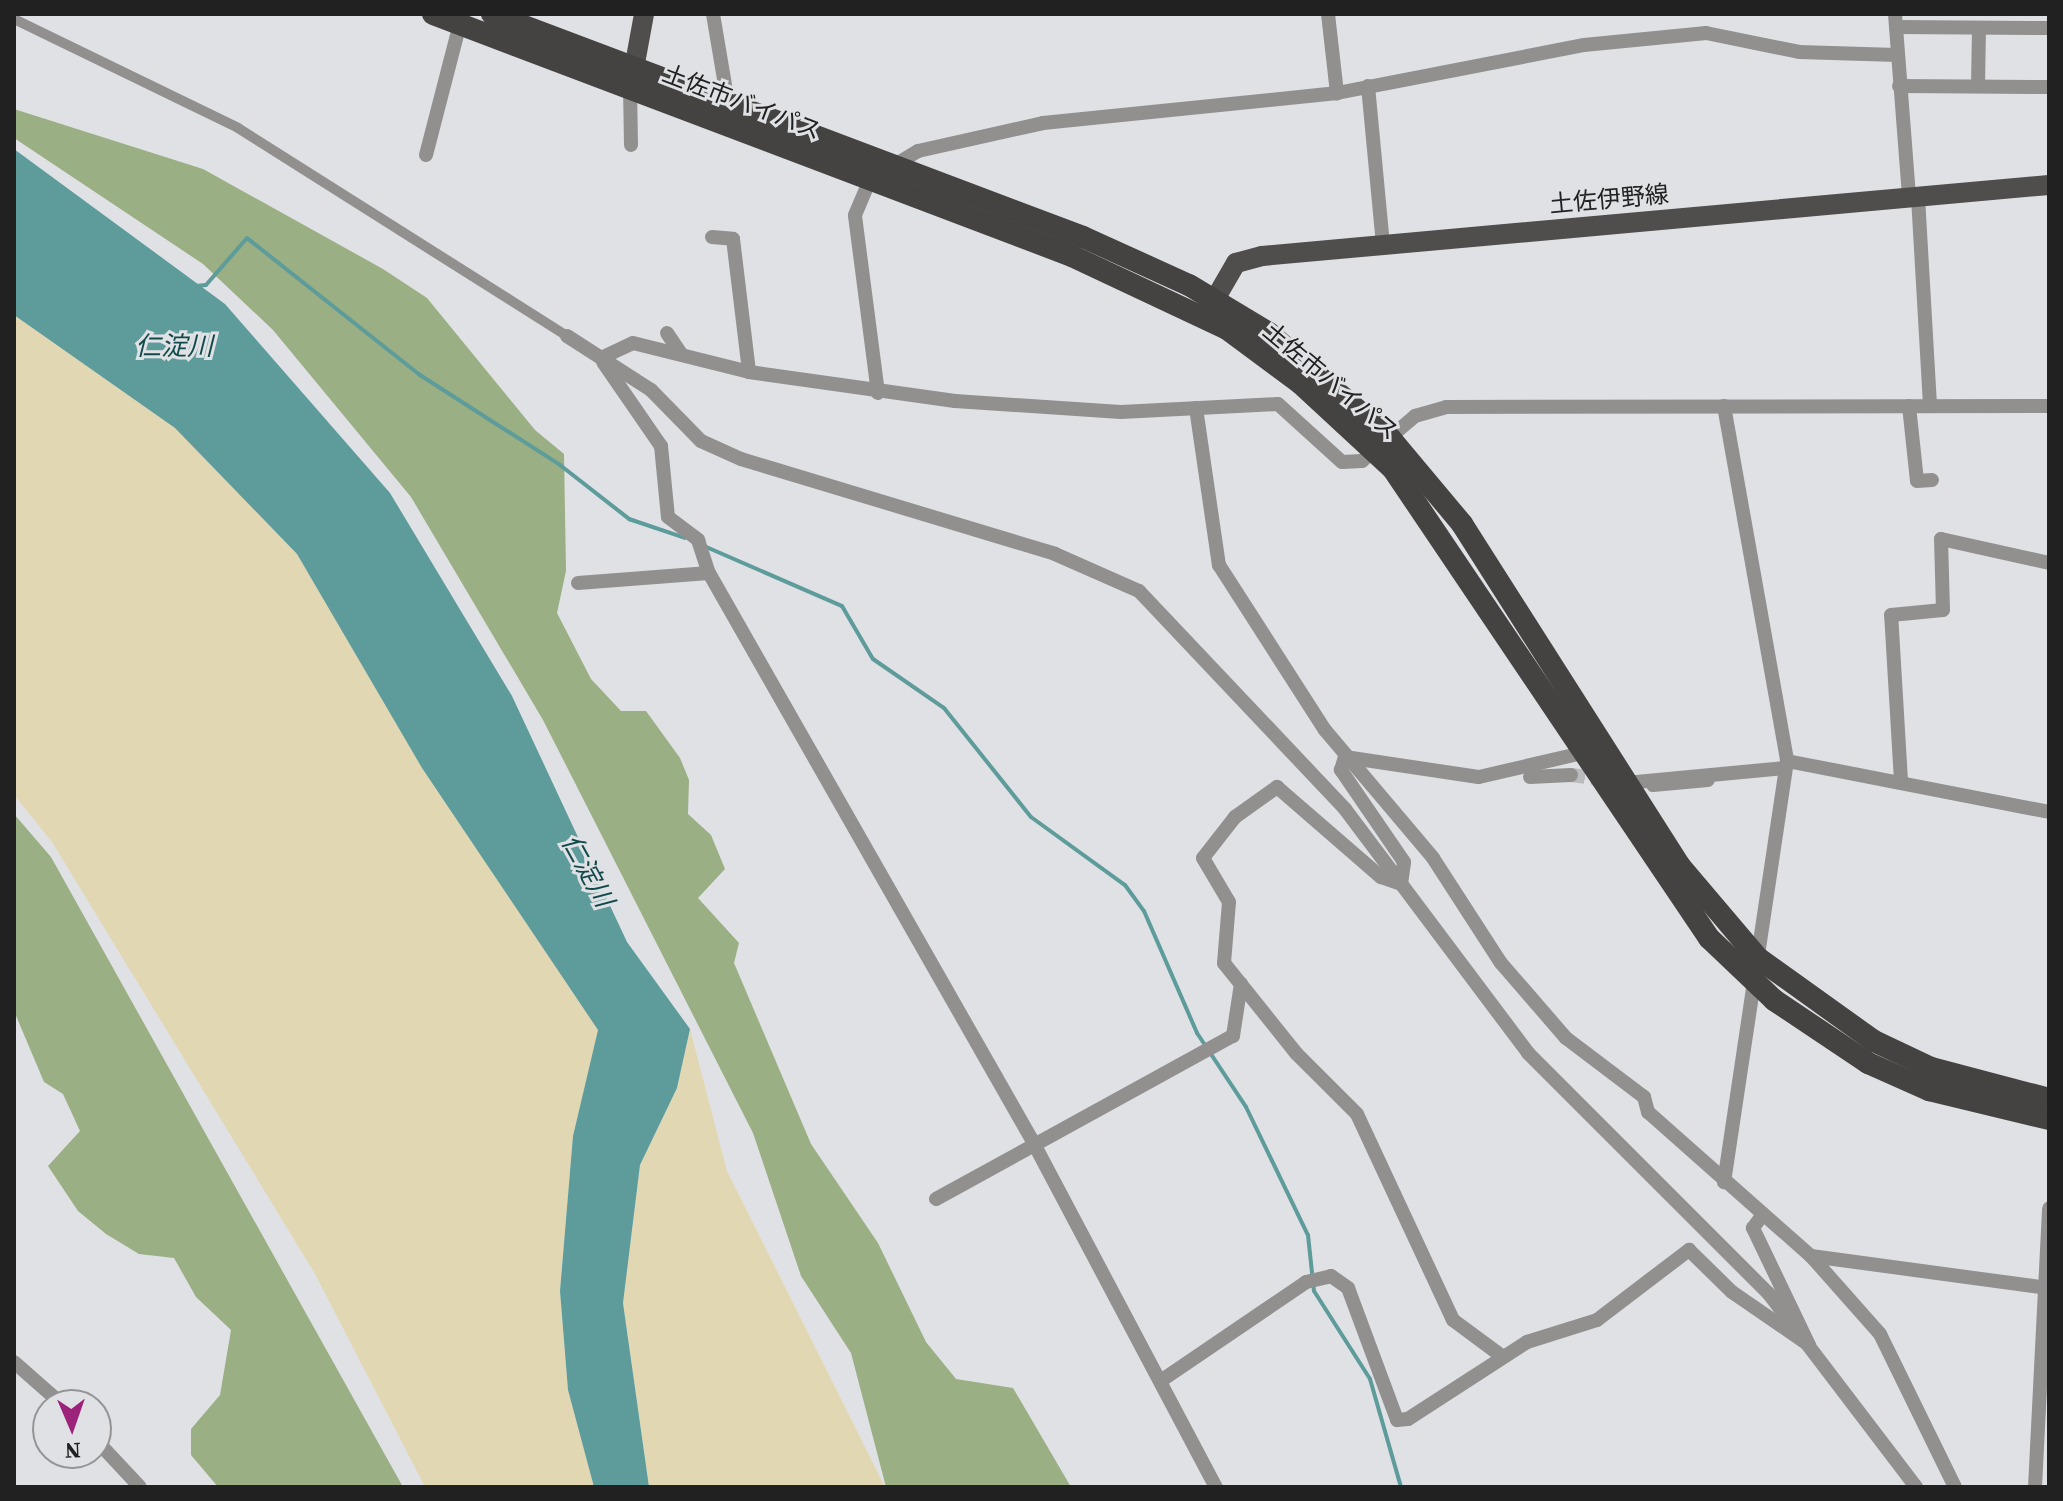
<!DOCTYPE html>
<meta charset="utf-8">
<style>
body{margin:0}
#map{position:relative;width:2063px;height:1501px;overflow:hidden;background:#e0e1e4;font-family:"Source Serif 4","Noto Sans JP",serif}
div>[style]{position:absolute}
.forest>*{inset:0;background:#9aaf84}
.sand>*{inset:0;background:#e1d8b3}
.water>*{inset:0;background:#5d9c9b}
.stream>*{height:4px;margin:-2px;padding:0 2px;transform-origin:2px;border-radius:2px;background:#5d9c9b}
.minor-tunnel>*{height:14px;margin-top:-7px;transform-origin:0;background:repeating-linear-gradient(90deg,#babbbd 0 14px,transparent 0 21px)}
.pedestrian>*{height:10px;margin:-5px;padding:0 5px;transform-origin:5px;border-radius:5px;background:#91908f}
.minor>*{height:14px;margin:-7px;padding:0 7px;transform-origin:7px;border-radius:7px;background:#91908f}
.primary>*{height:20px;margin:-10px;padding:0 10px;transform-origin:10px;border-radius:10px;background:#504e4d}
.trunk>*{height:22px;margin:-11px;padding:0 11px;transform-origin:11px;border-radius:11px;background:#454342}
span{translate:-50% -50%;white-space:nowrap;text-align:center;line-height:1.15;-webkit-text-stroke:6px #e0e1e4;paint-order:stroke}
.street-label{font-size:24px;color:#212122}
.water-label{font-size:26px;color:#114a4b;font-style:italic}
.frame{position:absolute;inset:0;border:16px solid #212122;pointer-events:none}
.north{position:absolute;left:32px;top:1389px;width:80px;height:80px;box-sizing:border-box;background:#e0e1e4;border:2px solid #949496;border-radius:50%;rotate:178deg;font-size:22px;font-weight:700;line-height:32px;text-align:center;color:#212122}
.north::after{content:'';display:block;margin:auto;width:28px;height:36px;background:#9c227a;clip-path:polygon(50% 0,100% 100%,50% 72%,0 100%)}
</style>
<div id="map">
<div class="forest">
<div style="clip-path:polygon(14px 109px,203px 169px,383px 269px,427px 298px,535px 430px,564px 454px,566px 571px,557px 613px,591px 679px,621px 711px,646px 711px,680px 758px,689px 780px,688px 814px,711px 835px,725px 869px,698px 898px,739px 943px,734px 963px,811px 1144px,878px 1243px,926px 1342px,956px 1379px,1013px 1388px,1071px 1487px,886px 1487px,851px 1353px,801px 1276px,753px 1133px,543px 720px,411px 497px,273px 330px,203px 264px,14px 138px)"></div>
<div style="clip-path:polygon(14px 814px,51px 857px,403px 1487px,218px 1487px,191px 1455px,191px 1429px,220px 1395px,231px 1330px,196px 1297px,174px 1258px,139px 1254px,106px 1234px,78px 1211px,48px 1166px,80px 1131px,63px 1094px,44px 1082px,14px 1011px)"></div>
</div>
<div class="sand">
<div style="clip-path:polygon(14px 315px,175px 428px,297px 554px,422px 768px,598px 1030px,573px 1136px,560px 1291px,568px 1390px,594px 1487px,425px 1487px,315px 1274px,52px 842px,14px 795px)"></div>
<div style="clip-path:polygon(690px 1029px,727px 1171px,885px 1487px,649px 1487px,623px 1303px,640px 1165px,677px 1088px)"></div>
</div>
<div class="water">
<div style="clip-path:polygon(14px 149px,225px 304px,390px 493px,512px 696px,627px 942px,690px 1029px,677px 1088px,640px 1165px,623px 1303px,649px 1487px,594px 1487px,568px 1390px,560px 1291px,573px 1136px,598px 1030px,422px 768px,297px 554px,175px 428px,14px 315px)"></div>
</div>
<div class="stream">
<div style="left:196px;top:286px;width:10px;rotate:-6deg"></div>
<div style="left:206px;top:285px;width:62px;rotate:-48.9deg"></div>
<div style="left:247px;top:238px;width:221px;rotate:38.4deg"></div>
<div style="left:420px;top:375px;width:166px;rotate:32.7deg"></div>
<div style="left:560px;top:465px;width:88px;rotate:38deg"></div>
<div style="left:629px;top:519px;width:59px;rotate:18.7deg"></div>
<div style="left:704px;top:546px;width:150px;rotate:23.5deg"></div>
<div style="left:842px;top:606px;width:61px;rotate:59.7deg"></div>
<div style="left:873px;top:659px;width:86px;rotate:34.6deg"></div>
<div style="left:944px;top:708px;width:139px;rotate:51.4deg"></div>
<div style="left:1031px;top:817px;width:116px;rotate:35.9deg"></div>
<div style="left:1125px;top:885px;width:32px;rotate:54deg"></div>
<div style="left:1144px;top:911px;width:133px;rotate:66.5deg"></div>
<div style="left:1197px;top:1033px;width:89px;rotate:56.5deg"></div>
<div style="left:1246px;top:1107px;width:142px;rotate:64.2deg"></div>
<div style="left:1308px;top:1235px;width:56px;rotate:83.9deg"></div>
<div style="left:1314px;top:1291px;width:104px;rotate:57.5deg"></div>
<div style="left:1370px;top:1379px;width:112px;rotate:74deg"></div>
</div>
<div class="minor-tunnel">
<div style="left:1571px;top:775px;width:35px;rotate:7deg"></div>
</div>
<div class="pedestrian">
<div style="left:14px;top:19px;width:249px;rotate:25.9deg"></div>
<div style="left:238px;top:128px;width:389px;rotate:32.3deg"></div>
</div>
<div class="minor">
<div style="left:713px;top:14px;width:90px;rotate:80.4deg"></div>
<div style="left:1328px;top:14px;width:80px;rotate:83.5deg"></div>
<div style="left:1895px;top:14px;width:185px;rotate:85.6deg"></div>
<div style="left:1896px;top:27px;width:153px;rotate:0.4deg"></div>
<div style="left:1368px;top:86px;width:159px;rotate:84.6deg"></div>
<div style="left:1899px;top:86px;width:150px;rotate:0.4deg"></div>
<div style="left:1978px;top:86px;width:58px;rotate:-89deg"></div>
<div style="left:630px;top:87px;width:58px;rotate:89deg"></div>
<div style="left:426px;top:155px;width:135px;rotate:-75.5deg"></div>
<div style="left:1918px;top:197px;width:209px;rotate:86.7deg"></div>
<div style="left:712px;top:237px;width:21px;rotate:5deg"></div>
<div style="left:733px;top:239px;width:134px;rotate:83.1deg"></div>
<div style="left:667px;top:333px;width:25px;rotate:56deg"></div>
<div style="left:567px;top:336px;width:100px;rotate:32.7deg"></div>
<div style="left:651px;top:390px;width:71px;rotate:45.6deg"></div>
<div style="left:701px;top:441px;width:44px;rotate:24.2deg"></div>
<div style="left:741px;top:459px;width:328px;rotate:16.8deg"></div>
<div style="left:1055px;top:554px;width:92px;rotate:23.8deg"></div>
<div style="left:1139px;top:591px;width:300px;rotate:46.6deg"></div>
<div style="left:1345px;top:809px;width:305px;rotate:53.1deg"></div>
<div style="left:1528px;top:1053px;width:341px;rotate:45deg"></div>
<div style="left:1769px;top:1294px;width:243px;rotate:52.7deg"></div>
<div style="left:601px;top:358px;width:35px;rotate:-25deg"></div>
<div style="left:633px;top:343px;width:120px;rotate:14deg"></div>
<div style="left:749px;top:372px;width:208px;rotate:8deg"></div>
<div style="left:955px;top:401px;width:166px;rotate:3.8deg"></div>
<div style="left:1121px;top:412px;width:157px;rotate:-2.9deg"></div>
<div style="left:1278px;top:404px;width:86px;rotate:42.2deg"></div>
<div style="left:1342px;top:462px;width:20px;rotate:-3deg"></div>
<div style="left:1362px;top:461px;width:70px;rotate:-40.3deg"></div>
<div style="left:1415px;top:416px;width:32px;rotate:-16deg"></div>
<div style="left:1446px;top:407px;width:603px;rotate:-0.1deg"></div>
<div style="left:603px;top:362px;width:102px;rotate:55.4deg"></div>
<div style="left:661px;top:446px;width:71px;rotate:84.4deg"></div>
<div style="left:668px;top:517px;width:38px;rotate:37deg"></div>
<div style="left:698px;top:540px;width:35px;rotate:72deg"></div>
<div style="left:709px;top:573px;width:653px;rotate:60.33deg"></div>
<div style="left:1032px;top:1140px;width:393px;rotate:62.1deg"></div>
<div style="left:878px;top:393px;width:179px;rotate:-97.4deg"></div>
<div style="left:855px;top:215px;width:38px;rotate:-67deg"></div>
<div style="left:870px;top:180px;width:56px;rotate:-31.1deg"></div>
<div style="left:918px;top:151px;width:128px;rotate:-12.6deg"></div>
<div style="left:1043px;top:123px;width:296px;rotate:-5.8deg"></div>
<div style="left:1337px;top:93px;width:252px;rotate:-11deg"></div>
<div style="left:1584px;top:45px;width:123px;rotate:-5.6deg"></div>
<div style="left:1706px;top:33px;width:95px;rotate:11.5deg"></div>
<div style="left:1799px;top:52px;width:98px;rotate:1.8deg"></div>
<div style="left:1724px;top:406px;width:361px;rotate:79.9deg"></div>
<div style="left:1787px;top:761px;width:426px;rotate:98.5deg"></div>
<div style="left:1909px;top:406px;width:75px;rotate:83.9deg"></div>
<div style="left:1917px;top:481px;width:15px;rotate:-4deg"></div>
<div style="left:1196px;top:408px;width:159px;rotate:81.7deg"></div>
<div style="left:1219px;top:565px;width:196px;rotate:57.3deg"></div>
<div style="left:1325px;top:730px;width:167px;rotate:49.8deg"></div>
<div style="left:1433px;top:858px;width:125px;rotate:57.1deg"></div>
<div style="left:1501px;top:963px;width:99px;rotate:49.1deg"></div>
<div style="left:1566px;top:1038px;width:98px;rotate:37.1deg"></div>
<div style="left:1644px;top:1097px;width:16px;rotate:75deg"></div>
<div style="left:1648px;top:1112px;width:217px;rotate:41.5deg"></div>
<div style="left:1811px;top:1256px;width:104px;rotate:48.5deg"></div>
<div style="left:1880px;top:1334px;width:170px;rotate:63.9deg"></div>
<div style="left:578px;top:583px;width:131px;rotate:-4.4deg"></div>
<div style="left:1787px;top:761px;width:267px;rotate:11deg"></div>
<div style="left:1530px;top:777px;width:41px;rotate:-2.8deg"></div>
<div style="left:1901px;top:781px;width:166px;rotate:-93.4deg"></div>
<div style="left:1891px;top:615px;width:52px;rotate:-5.5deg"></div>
<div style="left:1943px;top:610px;width:71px;rotate:-91.6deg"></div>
<div style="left:1941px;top:539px;width:111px;rotate:12.5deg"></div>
<div style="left:1626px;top:783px;width:160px;rotate:-5.4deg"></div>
<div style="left:1653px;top:785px;width:55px;rotate:-5.2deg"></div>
<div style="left:936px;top:1199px;width:339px;rotate:-28.8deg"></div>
<div style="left:1233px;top:1036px;width:53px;rotate:-81.3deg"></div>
<div style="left:1811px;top:1256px;width:240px;rotate:7.7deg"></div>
<div style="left:1503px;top:1357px;width:62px;rotate:-143.5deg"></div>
<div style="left:1453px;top:1320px;width:227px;rotate:-115deg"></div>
<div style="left:1357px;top:1114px;width:86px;rotate:-135deg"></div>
<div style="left:1296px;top:1053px;width:115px;rotate:-128.7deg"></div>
<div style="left:1224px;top:963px;width:61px;rotate:-85.3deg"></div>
<div style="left:1229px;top:902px;width:51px;rotate:-120.6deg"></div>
<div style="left:1203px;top:858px;width:52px;rotate:-52deg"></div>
<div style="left:1235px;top:817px;width:52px;rotate:-35.5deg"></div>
<div style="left:1277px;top:787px;width:138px;rotate:40.9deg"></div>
<div style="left:1381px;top:877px;width:21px;rotate:19deg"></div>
<div style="left:1401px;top:884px;width:22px;rotate:-82deg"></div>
<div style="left:1404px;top:862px;width:112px;rotate:-124.4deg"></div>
<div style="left:1341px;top:770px;width:14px;rotate:-73deg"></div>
<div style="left:1345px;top:757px;width:135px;rotate:8.5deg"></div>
<div style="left:1479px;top:777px;width:106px;rotate:-13.1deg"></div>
<div style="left:14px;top:1362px;width:65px;rotate:41.3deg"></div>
<div style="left:1162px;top:1380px;width:174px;rotate:-34.2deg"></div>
<div style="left:1306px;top:1282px;width:26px;rotate:-13deg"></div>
<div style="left:1331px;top:1276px;width:21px;rotate:35deg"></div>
<div style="left:1348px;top:1288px;width:141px;rotate:69.6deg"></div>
<div style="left:1397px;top:1420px;width:11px;rotate:-5deg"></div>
<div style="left:1408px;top:1419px;width:142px;rotate:-32.9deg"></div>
<div style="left:1527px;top:1342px;width:73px;rotate:-17.4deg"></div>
<div style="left:1597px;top:1320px;width:116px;rotate:-37.3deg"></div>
<div style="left:1689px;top:1250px;width:60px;rotate:44.3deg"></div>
<div style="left:1732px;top:1292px;width:93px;rotate:34.5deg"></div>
<div style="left:1809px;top:1345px;width:130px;rotate:-115.6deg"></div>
<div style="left:1753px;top:1228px;width:17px;rotate:-54deg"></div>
<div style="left:96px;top:1440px;width:64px;rotate:46.9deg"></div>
<div style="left:2035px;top:1487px;width:279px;rotate:-87.1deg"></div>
</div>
<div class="primary">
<div style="left:631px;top:85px;width:72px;rotate:-79.6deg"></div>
<div style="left:1207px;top:313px;width:58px;rotate:-59.9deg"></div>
<div style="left:1236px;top:263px;width:27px;rotate:-15deg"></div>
<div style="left:1262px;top:256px;width:790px;rotate:-5.16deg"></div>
</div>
<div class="trunk">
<div style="left:433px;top:14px;width:683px;rotate:20.74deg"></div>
<div style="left:1072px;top:256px;width:171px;rotate:25.2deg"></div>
<div style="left:1227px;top:329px;width:91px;rotate:36.5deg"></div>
<div style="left:1300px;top:383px;width:127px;rotate:42.8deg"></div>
<div style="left:1393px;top:469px;width:566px;rotate:56.03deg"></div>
<div style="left:1709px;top:938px;width:90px;rotate:43.6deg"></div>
<div style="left:1774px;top:1000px;width:113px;rotate:33.8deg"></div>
<div style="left:1868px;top:1063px;width:67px;rotate:23.9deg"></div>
<div style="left:1929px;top:1090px;width:123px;rotate:13.6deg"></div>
<div style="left:492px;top:14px;width:632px;rotate:20.67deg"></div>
<div style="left:1083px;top:237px;width:116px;rotate:24.4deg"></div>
<div style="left:1189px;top:285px;width:93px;rotate:31deg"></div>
<div style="left:1269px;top:333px;width:162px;rotate:41deg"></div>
<div style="left:1391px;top:439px;width:111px;rotate:50.1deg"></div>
<div style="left:1462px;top:524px;width:406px;rotate:57.5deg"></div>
<div style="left:1680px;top:866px;width:121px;rotate:49.7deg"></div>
<div style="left:1758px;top:958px;width:143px;rotate:35.6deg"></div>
<div style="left:1874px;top:1041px;width:63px;rotate:25.3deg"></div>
<div style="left:1931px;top:1068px;width:122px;rotate:14.7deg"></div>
</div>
<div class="street-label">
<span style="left:742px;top:102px;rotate:21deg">土佐市バイパス</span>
<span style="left:1609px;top:199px;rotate:-5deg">土佐伊野線</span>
<span style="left:1331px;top:381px;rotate:40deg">土佐市バイパス</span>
</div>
<div class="water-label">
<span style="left:174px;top:347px">仁淀川</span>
<span style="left:587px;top:871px;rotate:61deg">仁淀川</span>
</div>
<div class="frame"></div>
<div class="north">N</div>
</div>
